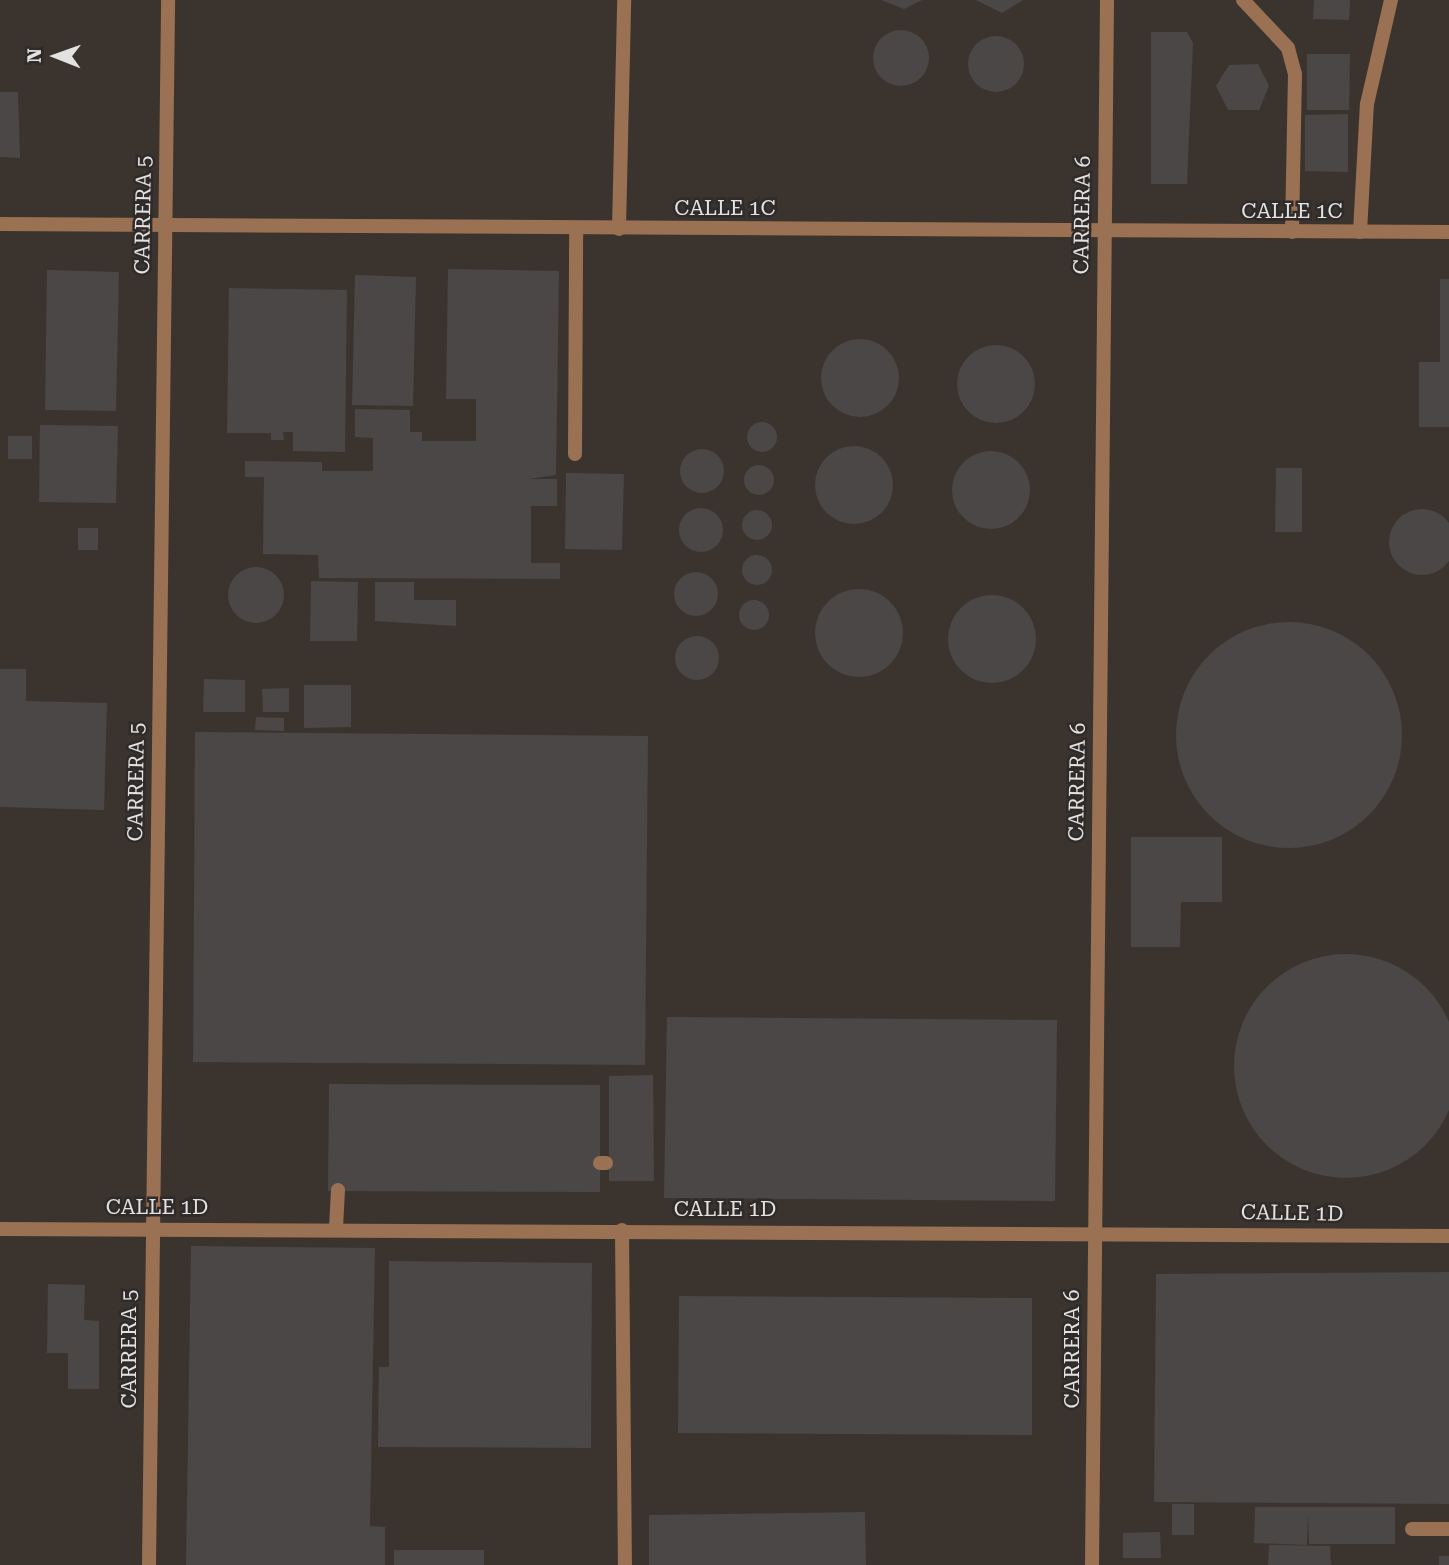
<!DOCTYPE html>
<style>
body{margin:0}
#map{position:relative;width:1449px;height:1565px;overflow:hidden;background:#2e2b2a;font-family:"Roboto Serif",serif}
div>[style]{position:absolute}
.built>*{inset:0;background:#3b342e}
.building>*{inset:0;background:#4a4746}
.round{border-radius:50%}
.service>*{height:14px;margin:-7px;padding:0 7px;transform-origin:7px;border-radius:7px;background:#9a7153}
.minor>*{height:14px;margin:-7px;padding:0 7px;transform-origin:7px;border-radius:7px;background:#9a7153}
span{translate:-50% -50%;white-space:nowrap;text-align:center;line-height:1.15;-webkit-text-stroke:5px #2e2b2a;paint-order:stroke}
.street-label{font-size:21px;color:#e4e2e1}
.north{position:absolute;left:21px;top:21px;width:70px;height:70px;-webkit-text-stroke:5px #2e2b2a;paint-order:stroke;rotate:271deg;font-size:19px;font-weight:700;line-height:28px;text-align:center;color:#e4e2e1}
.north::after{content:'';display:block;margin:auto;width:24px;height:32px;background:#e4e2e1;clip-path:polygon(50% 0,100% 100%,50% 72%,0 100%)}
</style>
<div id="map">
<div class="built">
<div style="clip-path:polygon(0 0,1449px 0,1449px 1565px,0 1565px)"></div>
</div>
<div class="building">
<div style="clip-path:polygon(881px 0,922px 0,904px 9px)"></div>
<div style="clip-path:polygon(976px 0,1023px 0,1002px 13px)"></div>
<div style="clip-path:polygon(1314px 0,1350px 0,1349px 20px,1313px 19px)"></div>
<div class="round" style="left:873px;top:30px;width:56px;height:56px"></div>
<div style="clip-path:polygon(1151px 32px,1187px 32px,1193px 43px,1187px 184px,1151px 184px)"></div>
<div class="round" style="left:968px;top:36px;width:56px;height:56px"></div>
<div style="clip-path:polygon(1307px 54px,1350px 54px,1349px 110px,1307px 110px)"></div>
<div style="clip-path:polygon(1258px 64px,1269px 86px,1259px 110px,1228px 110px,1216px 86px,1229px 65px)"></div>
<div style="clip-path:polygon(0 92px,18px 92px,20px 158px,0 157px)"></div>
<div style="clip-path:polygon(1348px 114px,1348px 172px,1305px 171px,1305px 115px)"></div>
<div style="clip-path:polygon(448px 269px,559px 271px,556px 475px,529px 479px,557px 479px,557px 506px,531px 506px,531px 563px,560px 563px,560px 579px,319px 578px,318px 555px,263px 554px,264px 477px,245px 477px,245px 461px,322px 462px,322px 471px,373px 471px,373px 438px,355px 437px,355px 409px,410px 410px,410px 432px,422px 432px,422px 441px,476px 441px,476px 399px,446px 399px)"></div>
<div style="clip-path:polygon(47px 270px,119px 272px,116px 411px,45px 410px)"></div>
<div style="clip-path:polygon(355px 275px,416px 277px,413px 406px,352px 405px)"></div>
<div style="clip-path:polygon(1440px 279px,1449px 279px,1449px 427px,1419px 427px,1419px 362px,1440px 362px)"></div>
<div style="clip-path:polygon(229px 288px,347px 290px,345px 452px,293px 451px,293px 432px,283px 432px,284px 440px,271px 440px,271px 433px,227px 433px)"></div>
<div class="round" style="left:821px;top:339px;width:78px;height:78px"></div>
<div class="round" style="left:957px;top:345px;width:78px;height:78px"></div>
<div class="round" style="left:747px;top:422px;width:30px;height:30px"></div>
<div style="clip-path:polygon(40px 425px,118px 426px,116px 503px,39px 502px)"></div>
<div style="clip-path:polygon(8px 436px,32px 436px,32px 459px,8px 459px)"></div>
<div class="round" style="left:815px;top:446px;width:78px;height:78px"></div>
<div class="round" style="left:680px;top:449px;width:44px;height:44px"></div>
<div class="round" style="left:952px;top:451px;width:78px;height:78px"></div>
<div class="round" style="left:744px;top:465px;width:30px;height:30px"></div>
<div style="clip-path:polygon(1276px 468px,1302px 468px,1302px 532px,1275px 532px)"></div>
<div style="clip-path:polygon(566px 473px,624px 474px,622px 550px,565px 549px)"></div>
<div class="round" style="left:679px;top:508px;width:44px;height:44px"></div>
<div class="round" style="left:1389px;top:509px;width:66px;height:66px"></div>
<div class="round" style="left:742px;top:510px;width:30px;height:30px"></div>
<div style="clip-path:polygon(78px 528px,98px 528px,98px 550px,78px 550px)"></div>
<div class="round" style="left:742px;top:555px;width:30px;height:30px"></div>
<div class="round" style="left:228px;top:567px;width:56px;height:56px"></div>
<div class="round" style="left:674px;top:572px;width:44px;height:44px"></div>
<div style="clip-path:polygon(311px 581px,358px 582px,357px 641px,310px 641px)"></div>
<div style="clip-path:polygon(375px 582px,414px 582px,414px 600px,456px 600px,456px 626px,375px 621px)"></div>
<div class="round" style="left:815px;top:589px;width:88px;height:88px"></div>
<div class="round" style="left:948px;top:595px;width:88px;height:88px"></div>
<div class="round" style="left:739px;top:600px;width:30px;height:30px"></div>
<div class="round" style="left:1176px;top:622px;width:226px;height:226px"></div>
<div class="round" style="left:675px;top:636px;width:44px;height:44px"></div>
<div style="clip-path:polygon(0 669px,26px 669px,26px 701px,107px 703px,104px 810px,0 807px)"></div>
<div style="clip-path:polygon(204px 679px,245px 680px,245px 712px,203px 712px)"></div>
<div style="clip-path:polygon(304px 685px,351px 685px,351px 727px,304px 728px)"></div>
<div style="clip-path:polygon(289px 688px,289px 712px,263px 712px,262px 689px)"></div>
<div style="clip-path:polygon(256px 717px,284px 718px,284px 731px,255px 730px)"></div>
<div style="clip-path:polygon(195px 732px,648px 736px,645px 1065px,193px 1062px)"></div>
<div style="clip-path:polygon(1131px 837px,1222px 837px,1222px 902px,1181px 902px,1180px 947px,1131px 947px)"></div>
<div class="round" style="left:1234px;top:954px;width:224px;height:224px"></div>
<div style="clip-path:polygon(667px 1017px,1057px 1020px,1055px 1201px,664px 1198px)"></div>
<div style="clip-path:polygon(653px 1075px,654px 1181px,609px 1181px,609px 1076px)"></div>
<div style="clip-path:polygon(329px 1084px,600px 1085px,600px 1192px,328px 1191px)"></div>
<div style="clip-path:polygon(191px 1246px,375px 1248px,370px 1526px,385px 1527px,385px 1565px,186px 1565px)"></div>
<div style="clip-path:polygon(389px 1261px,592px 1263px,591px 1448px,378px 1447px,379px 1367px,389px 1367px)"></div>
<div style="clip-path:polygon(1449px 1272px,1449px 1504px,1154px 1502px,1156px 1274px)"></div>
<div style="clip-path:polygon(48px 1284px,85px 1285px,84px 1320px,99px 1321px,99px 1389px,68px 1389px,68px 1353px,47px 1353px)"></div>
<div style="clip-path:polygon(679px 1296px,1032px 1298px,1032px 1435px,678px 1433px)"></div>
<div style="clip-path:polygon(1172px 1504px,1194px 1504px,1194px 1535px,1172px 1535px)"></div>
<div style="clip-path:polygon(1255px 1507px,1395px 1507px,1395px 1544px,1309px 1544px,1308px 1514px,1307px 1545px,1254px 1543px)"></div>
<div style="clip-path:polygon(865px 1512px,866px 1565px,649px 1565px,649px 1515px)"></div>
<div style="clip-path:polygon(1160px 1532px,1161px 1558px,1123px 1558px,1123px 1533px)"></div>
<div style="clip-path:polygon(1269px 1545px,1330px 1546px,1331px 1565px,1268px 1565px)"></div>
<div style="clip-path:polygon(394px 1550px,484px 1550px,484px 1565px,394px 1565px)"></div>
<div style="clip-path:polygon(1439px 1556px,1449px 1556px,1449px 1565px,1439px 1565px)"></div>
</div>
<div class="service">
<div style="left:1243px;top:0;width:66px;rotate:46.8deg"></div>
<div style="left:1288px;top:48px;width:27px;rotate:75deg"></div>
<div style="left:1295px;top:74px;width:158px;rotate:91.1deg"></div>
<div style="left:619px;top:229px;width:229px;rotate:-88.7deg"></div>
<div style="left:1360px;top:232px;width:128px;rotate:-86.9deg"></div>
<div style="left:1367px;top:104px;width:107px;rotate:-77deg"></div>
<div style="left:575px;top:454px;width:226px;rotate:-89.7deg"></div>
<div style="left:600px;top:1163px;width:6px"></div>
<div style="left:336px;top:1228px;width:38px;rotate:-87deg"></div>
<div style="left:622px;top:1230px;width:335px;rotate:89.5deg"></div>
<div style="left:1412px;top:1529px;width:37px"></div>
</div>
<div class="minor">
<div style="left:0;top:224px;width:1449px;rotate:0.32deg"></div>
<div style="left:0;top:1229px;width:1449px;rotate:0.28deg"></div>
<div style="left:149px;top:1565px;width:1565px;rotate:-89.3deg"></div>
<div style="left:1092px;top:1565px;width:1565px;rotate:-89.45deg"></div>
</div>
<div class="street-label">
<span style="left:725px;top:208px">CALLE 1C</span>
<span style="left:1292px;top:211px">CALLE 1C</span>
<span style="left:143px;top:215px;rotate:-89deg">CARRERA 5</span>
<span style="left:1082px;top:215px;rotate:-89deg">CARRERA 6</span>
<span style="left:136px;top:782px;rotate:-89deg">CARRERA 5</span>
<span style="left:1077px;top:782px;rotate:-89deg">CARRERA 6</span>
<span style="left:157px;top:1207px">CALLE 1D</span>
<span style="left:725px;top:1209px">CALLE 1D</span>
<span style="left:1292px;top:1213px;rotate:1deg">CALLE 1D</span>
<span style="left:129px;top:1349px;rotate:-90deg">CARRERA 5</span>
<span style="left:1072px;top:1349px;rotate:-90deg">CARRERA 6</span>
</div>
<div class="north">N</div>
</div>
